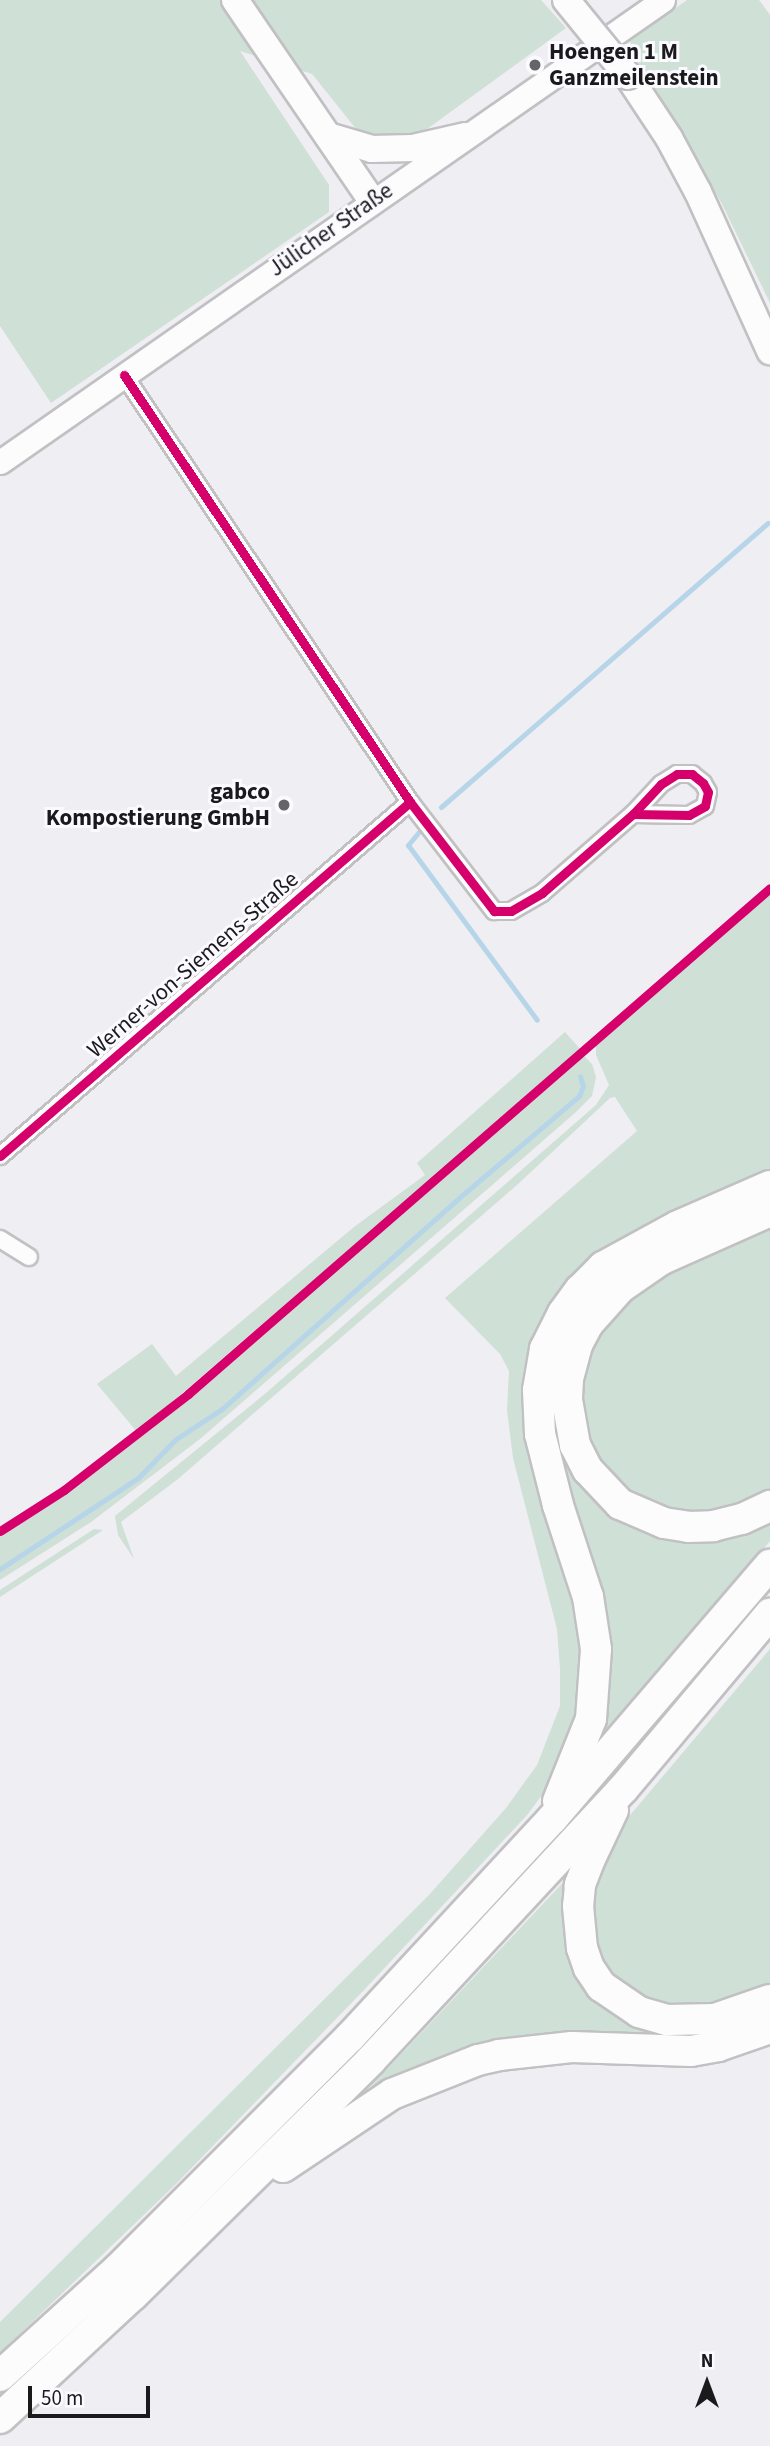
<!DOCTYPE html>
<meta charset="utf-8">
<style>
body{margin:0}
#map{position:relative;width:770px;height:2446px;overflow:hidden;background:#efeef2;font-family:"Source Sans 3",sans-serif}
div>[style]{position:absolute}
.green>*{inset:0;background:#cfe0d6}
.stream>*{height:5px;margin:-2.5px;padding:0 2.5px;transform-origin:2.5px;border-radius:2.5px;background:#b7d5e9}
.roads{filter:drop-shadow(2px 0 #c1c0c3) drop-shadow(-2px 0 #c1c0c3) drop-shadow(0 2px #c1c0c3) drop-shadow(0 -2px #c1c0c3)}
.street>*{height:16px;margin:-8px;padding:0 8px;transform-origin:8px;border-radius:8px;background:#fdfcfd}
.secondary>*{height:23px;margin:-11.5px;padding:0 11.5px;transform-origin:11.5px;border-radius:11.5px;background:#fdfcfd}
.primary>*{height:26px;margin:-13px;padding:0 13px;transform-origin:13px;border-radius:13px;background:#fdfcfd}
.highway>*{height:30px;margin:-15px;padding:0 15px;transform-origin:15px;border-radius:15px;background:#fdfcfd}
.bridges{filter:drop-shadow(2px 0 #c1c0c3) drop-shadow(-2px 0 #c1c0c3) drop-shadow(0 2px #c1c0c3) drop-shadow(0 -2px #c1c0c3)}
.primary-bridge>*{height:26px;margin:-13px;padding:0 13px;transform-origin:13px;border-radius:13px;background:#fdfcfd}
.cycleway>*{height:9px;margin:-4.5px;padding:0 4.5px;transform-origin:4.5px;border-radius:4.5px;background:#d6006c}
.dots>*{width:19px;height:19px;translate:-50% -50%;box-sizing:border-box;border:4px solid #fbfafe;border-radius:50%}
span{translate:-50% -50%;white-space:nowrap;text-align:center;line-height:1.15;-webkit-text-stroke:6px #fbfafe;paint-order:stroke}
.poi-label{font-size:23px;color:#1a191c;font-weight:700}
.left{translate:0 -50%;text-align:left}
.right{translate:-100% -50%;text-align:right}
.street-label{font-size:23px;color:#1a191c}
.north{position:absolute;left:672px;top:2348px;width:70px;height:70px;-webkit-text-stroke:5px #fbfafe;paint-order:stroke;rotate:0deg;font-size:19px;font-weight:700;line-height:28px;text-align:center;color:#1a191c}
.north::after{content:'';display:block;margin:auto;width:24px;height:32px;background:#1a191c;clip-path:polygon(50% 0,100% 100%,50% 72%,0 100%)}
.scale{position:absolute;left:28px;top:2386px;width:122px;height:32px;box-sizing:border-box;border:4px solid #1a191c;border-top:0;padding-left:9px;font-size:21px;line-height:24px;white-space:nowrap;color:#1a191c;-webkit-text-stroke:5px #fbfafe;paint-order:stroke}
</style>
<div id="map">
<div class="green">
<div style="clip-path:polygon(0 0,541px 0,566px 28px,416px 137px,383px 140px,357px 130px,312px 74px,240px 51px,329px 185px,329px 212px,51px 403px,0 326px)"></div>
<div style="clip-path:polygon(687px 0,759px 0,770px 15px,770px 303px,722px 204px,634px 56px,630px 41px)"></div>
<div style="clip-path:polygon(770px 892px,770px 1170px,637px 1231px,600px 1254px,559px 1295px,544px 1316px,529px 1353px,523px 1379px,523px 1428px,533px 1470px,582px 1631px,581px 1714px,555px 1777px,528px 1814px,364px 1990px,175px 2185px,0 2353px,0 2322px,429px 1895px,506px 1808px,537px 1765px,560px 1706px,560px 1668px,557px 1629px,513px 1458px,507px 1410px,509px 1371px,500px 1354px,445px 1298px,637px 1131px,615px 1097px,610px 1098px,517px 1185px,178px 1479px,121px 1522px,134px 1559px,118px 1535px,115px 1516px,266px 1393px,596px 1105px,609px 1085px,596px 1055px,596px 1045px)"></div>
<div style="clip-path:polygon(565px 1032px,581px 1050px,137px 1432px,97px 1384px,152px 1344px,176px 1376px,354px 1227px,425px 1175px,417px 1163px)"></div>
<div style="clip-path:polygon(584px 1056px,592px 1064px,596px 1077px,594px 1087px,592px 1096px,576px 1112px,200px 1439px,91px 1522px,0 1580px,0 1535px,74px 1485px,197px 1391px)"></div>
<div style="clip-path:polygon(770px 1222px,770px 1498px,707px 1517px,653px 1513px,603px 1477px,578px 1424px,583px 1358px,596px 1330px,646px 1283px)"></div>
<div style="clip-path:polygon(645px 1261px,559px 1376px,619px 1512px,770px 1518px,770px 1541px,594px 1748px,600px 1733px,549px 1462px,555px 1341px)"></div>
<div style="clip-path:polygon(94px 1529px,103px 1530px,0 1597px,0 1590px)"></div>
<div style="clip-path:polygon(770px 1649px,770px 1991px,747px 2000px,674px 2012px,613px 1986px,583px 1924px,605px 1845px)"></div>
<div style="clip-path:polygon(572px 1873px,587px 1984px,727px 2033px,620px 2042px,359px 2099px)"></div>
</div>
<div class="stream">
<div style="left:441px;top:807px;width:433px;rotate:-41deg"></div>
<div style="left:418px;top:833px;width:16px;rotate:130deg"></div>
<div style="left:408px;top:845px;width:217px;rotate:53.6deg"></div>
<div style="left:0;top:1569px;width:165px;rotate:-33.4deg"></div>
<div style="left:138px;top:1478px;width:54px;rotate:-45.7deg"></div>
<div style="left:176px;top:1439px;width:55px;rotate:-33.1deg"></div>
<div style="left:222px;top:1409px;width:328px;rotate:-41.7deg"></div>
<div style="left:467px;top:1191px;width:147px;rotate:-40.3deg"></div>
<div style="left:579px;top:1096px;width:11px;rotate:-68deg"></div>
<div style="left:583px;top:1086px;width:10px;rotate:-107deg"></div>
</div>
<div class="roads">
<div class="street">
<div style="left:124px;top:375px;width:514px;rotate:56.19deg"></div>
<div style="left:410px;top:802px;width:138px;rotate:52.4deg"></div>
<div style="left:494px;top:911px;width:17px"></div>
<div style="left:511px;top:911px;width:36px;rotate:-30deg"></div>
<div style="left:542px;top:893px;width:121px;rotate:-41deg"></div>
<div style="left:633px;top:814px;width:56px;rotate:1deg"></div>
<div style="left:689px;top:815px;width:18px;rotate:-29deg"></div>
<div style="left:705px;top:806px;width:14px;rotate:-78deg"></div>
<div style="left:708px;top:792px;width:10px;rotate:-119deg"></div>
<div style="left:703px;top:783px;width:14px;rotate:-141deg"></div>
<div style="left:692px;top:774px;width:15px;rotate:180deg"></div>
<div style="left:677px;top:774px;width:19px;rotate:148deg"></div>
<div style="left:661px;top:784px;width:41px;rotate:133deg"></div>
<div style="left:0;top:1156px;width:542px;rotate:-40.81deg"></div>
<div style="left:0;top:1239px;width:34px;rotate:32deg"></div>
</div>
<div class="secondary">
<div style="left:0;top:462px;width:808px;rotate:-34.87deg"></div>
</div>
<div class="primary">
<div style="left:235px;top:0;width:243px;rotate:55.7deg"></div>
<div style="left:628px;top:76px;width:74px;rotate:56.5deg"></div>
<div style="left:669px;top:138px;width:61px;rotate:61.8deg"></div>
<div style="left:698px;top:192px;width:175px;rotate:65.6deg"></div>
<div style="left:328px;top:136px;width:46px;rotate:16.5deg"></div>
<div style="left:372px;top:149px;width:41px;rotate:-1.4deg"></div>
<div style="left:413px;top:148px;width:54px;rotate:-12.8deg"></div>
</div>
<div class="highway">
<div style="left:770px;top:1211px;width:118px;rotate:156deg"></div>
<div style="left:662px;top:1259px;width:51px;rotate:145.4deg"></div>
<div style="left:620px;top:1288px;width:48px;rotate:131.6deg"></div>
<div style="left:588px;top:1324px;width:24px;rotate:118deg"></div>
<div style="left:577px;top:1345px;width:35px;rotate:105deg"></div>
<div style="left:568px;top:1379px;width:21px;rotate:93deg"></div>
<div style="left:567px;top:1400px;width:46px;rotate:79.9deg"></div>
<div style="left:575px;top:1445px;width:28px;rotate:63deg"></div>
<div style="left:588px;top:1470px;width:47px;rotate:46.7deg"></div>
<div style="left:620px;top:1504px;width:48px;rotate:23.4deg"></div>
<div style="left:664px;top:1523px;width:25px;rotate:9deg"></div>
<div style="left:689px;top:1527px;width:24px;rotate:-2deg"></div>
<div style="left:713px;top:1526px;width:30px;rotate:-14deg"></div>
<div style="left:742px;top:1519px;width:31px;rotate:-25deg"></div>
<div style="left:558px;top:1801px;width:88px;rotate:-68.1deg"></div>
<div style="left:591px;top:1719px;width:70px;rotate:-85.9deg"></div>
<div style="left:596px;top:1649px;width:53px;rotate:-98.7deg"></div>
<div style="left:588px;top:1597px;width:97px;rotate:-108.1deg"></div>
<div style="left:558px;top:1505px;width:73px;rotate:-104.2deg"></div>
<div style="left:540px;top:1434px;width:44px;rotate:-92.6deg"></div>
<div style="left:538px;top:1390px;width:42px;rotate:-80.3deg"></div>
<div style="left:545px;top:1349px;width:40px;rotate:-63.4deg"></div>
<div style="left:563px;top:1313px;width:29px;rotate:-54deg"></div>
<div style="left:580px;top:1290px;width:33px;rotate:-45deg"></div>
<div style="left:603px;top:1267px;width:85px;rotate:-28.7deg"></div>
<div style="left:678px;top:1226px;width:100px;rotate:-23.5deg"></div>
<div style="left:613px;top:1810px;width:56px;rotate:115.2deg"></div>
<div style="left:589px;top:1861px;width:26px;rotate:111deg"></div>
<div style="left:580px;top:1885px;width:21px;rotate:95deg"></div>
<div style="left:578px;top:1906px;width:42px;rotate:84.6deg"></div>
<div style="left:582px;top:1948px;width:21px;rotate:71deg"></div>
<div style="left:589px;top:1968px;width:22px;rotate:56deg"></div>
<div style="left:601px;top:1986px;width:46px;rotate:34.4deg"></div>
<div style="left:639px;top:2012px;width:29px;rotate:16deg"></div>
<div style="left:667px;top:2020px;width:48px;rotate:-1.2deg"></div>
<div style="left:715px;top:2019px;width:58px;rotate:-19.1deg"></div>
<div style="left:283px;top:2167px;width:131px;rotate:-33.8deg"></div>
<div style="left:392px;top:2094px;width:92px;rotate:-21.6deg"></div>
<div style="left:478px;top:2060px;width:22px;rotate:-13deg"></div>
<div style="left:499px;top:2055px;width:73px;rotate:-6.3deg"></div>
<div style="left:572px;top:2047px;width:119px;rotate:1.9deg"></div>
<div style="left:691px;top:2051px;width:27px;rotate:-10deg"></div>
<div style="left:718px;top:2046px;width:55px;rotate:-19.1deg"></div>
<div style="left:0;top:2376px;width:159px;rotate:-42.2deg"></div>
<div style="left:118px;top:2269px;width:328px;rotate:-45deg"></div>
<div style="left:350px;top:2037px;width:297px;rotate:-47.2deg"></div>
<div style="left:552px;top:1819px;width:335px;rotate:-49.4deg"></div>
<div style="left:0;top:2418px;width:181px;rotate:-42.8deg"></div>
<div style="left:133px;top:2295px;width:334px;rotate:-44.6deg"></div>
<div style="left:371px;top:2060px;width:370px;rotate:-47.1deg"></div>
<div style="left:623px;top:1789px;width:229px;rotate:-50deg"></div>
</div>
</div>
<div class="bridges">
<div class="primary-bridge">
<div style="left:566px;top:0;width:98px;rotate:50.8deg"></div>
</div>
</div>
<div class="cycleway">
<div style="left:124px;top:375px;width:514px;rotate:56.19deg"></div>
<div style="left:410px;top:802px;width:138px;rotate:52.4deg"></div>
<div style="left:494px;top:911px;width:17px"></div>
<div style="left:511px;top:911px;width:36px;rotate:-30deg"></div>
<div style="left:542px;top:893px;width:121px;rotate:-41deg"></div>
<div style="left:633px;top:814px;width:56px;rotate:1deg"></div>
<div style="left:689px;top:815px;width:18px;rotate:-29deg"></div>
<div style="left:705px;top:806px;width:14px;rotate:-78deg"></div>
<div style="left:708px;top:792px;width:10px;rotate:-119deg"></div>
<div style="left:703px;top:783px;width:14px;rotate:-141deg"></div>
<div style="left:692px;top:774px;width:15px;rotate:180deg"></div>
<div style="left:677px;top:774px;width:19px;rotate:148deg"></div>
<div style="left:661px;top:784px;width:41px;rotate:133deg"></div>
<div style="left:0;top:1156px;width:542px;rotate:-40.81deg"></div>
<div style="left:0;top:1531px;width:76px;rotate:-32.6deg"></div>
<div style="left:64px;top:1490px;width:157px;rotate:-37.7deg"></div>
<div style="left:188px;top:1394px;width:771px;rotate:-41deg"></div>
</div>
<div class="dots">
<div style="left:535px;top:65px;background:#656467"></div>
<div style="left:284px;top:805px;background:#656467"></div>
</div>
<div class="poi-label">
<span class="left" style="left:549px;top:65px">Hoengen 1 M<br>Ganzmeilenstein</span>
<span class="right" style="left:270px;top:805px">gabco<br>Kompostierung GmbH</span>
</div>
<div class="street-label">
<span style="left:331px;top:230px;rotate:-35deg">Jülicher Straße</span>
<span style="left:193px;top:965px;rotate:-41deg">Werner-von-Siemens-Straße</span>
</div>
<div class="north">N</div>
<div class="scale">50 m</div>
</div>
